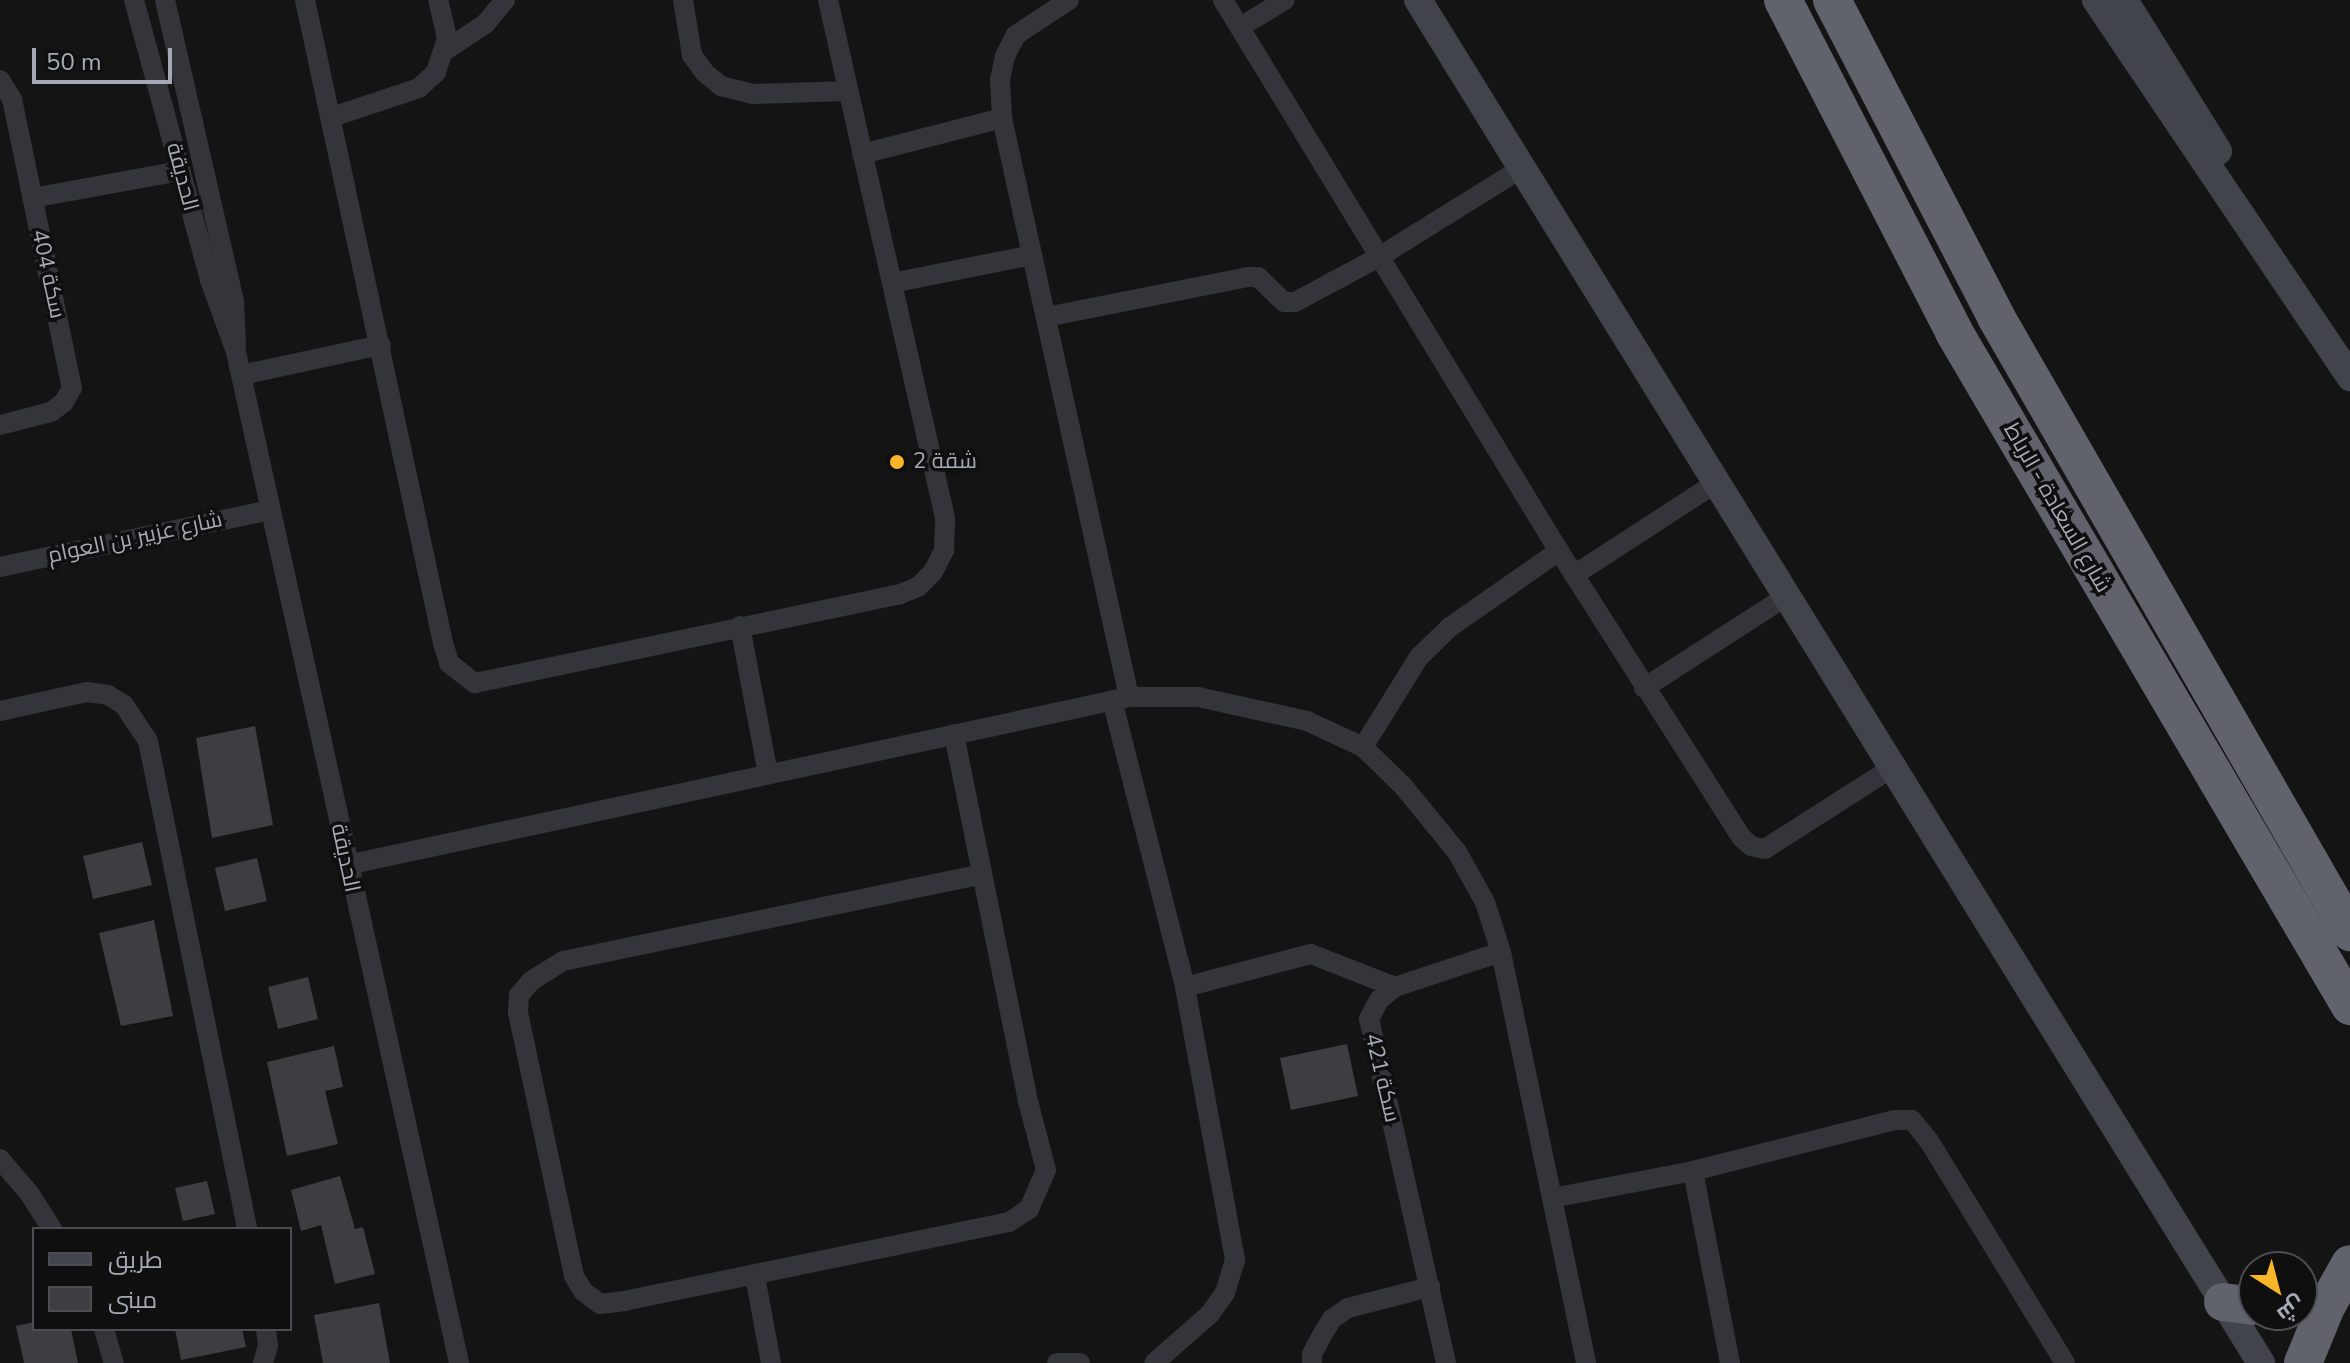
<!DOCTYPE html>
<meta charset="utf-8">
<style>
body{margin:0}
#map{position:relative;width:2350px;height:1363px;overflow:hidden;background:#141415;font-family:"Nunito Sans",Cairo,sans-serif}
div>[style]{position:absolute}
.building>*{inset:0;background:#3e3e42}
.street>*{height:20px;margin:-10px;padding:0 10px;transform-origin:10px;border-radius:10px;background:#34353a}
.secondary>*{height:28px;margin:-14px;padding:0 14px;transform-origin:14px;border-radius:14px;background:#42444b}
.highway>*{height:38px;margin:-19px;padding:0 19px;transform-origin:19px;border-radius:19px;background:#60636c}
.dots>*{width:22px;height:22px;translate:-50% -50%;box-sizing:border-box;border:4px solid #0f0f10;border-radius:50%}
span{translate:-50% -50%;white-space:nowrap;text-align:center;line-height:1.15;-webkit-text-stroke:7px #0f0f10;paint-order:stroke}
.street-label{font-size:22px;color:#a5aab6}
.poi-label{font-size:22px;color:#a5aab6}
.left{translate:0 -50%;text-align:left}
.legend{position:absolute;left:32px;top:1227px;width:260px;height:104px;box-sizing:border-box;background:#0f0f10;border:2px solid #4b4d52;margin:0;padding:10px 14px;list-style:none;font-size:24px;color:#a5aab6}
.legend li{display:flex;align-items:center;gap:16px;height:40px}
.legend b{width:40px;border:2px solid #4b4d52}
.north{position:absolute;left:2238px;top:1251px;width:80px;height:80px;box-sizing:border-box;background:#0f0f10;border:2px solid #4b4d52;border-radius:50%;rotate:144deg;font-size:22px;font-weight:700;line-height:32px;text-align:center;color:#a5aab6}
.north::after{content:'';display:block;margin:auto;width:28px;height:36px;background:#f7b52a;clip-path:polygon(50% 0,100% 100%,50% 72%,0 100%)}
.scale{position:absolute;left:32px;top:48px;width:140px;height:36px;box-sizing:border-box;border:4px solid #a5aab6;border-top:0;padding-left:10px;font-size:24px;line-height:28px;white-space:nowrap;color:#a5aab6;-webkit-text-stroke:6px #0f0f10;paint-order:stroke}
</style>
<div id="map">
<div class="building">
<div style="clip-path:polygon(255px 726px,273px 825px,212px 838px,196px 738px)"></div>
<div style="clip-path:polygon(142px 842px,152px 885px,93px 899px,83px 856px)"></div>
<div style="clip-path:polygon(257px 858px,267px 901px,225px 911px,215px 868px)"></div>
<div style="clip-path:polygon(154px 920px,173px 1016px,121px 1026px,99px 933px)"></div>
<div style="clip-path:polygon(308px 977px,318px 1019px,278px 1029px,268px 987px)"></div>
<div style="clip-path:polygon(1347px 1044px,1358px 1096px,1291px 1110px,1280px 1058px)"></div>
<div style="clip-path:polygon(334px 1046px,343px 1087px,325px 1091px,338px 1144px,287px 1156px,267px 1062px)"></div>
<div style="clip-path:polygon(340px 1176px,355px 1229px,363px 1227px,375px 1274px,335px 1284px,321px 1225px,301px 1231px,291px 1190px)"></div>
<div style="clip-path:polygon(207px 1181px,215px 1214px,183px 1221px,175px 1188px)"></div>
<div style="clip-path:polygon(379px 1303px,390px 1363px,323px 1363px,314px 1315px)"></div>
<div style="clip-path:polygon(34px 1322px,34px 1329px,71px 1329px,78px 1363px,24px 1363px,16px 1326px)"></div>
<div style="clip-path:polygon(175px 1329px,242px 1329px,246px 1347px,181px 1360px)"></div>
</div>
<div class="street">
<div style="left:134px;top:0;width:290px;rotate:74.8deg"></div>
<div style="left:210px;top:280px;width:77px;rotate:70.1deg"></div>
<div style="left:236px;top:352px;width:1035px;rotate:77.56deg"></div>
<div style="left:165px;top:0;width:310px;rotate:77.1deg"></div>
<div style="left:234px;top:302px;width:42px;rotate:87.3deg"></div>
<div style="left:305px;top:0;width:658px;rotate:77.89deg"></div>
<div style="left:443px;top:643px;width:21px;rotate:73deg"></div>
<div style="left:449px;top:663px;width:33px;rotate:38deg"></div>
<div style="left:475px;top:683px;width:432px;rotate:-11.8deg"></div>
<div style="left:898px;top:595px;width:22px;rotate:-22deg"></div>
<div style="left:918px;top:587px;width:21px;rotate:-45deg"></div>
<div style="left:933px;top:572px;width:25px;rotate:-63deg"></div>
<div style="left:944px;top:550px;width:32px;rotate:-88deg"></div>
<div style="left:945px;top:518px;width:531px;rotate:-102.73deg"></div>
<div style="left:683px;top:0;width:56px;rotate:80.7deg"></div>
<div style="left:692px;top:55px;width:22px;rotate:54deg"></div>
<div style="left:705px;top:73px;width:21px;rotate:39deg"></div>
<div style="left:721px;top:86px;width:32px;rotate:14deg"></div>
<div style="left:752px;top:94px;width:96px;rotate:-1.8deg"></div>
<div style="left:1069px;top:0;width:64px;rotate:146.6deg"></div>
<div style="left:1016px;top:35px;width:24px;rotate:118deg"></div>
<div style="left:1005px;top:56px;width:24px;rotate:102deg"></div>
<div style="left:1000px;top:79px;width:39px;rotate:87deg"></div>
<div style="left:1002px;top:118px;width:593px;rotate:77.63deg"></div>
<div style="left:1223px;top:0;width:645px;rotate:58.63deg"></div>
<div style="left:1559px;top:551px;width:340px;rotate:57.5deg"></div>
<div style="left:1742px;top:838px;width:12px;rotate:42deg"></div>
<div style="left:1751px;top:846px;width:14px;rotate:12deg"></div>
<div style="left:1765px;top:849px;width:152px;rotate:-32.6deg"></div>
<div style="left:1240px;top:27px;width:52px;rotate:-31deg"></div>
<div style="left:446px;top:50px;width:47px;rotate:-33.7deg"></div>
<div style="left:485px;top:24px;width:31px;rotate:-50deg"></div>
<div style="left:0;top:80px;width:22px;rotate:58deg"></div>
<div style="left:12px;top:99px;width:295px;rotate:78.3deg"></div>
<div style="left:72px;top:388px;width:16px;rotate:120deg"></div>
<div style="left:64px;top:402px;width:16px;rotate:142deg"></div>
<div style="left:51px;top:412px;width:53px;rotate:165.7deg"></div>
<div style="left:332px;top:117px;width:92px;rotate:-18.4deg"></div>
<div style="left:419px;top:88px;width:23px;rotate:-43deg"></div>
<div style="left:436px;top:72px;width:36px;rotate:-72deg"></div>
<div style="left:447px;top:38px;width:39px;rotate:-103deg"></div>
<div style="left:862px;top:154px;width:145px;rotate:-14.4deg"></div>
<div style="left:32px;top:198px;width:150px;rotate:-10.3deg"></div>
<div style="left:892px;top:283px;width:143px;rotate:-11.3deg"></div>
<div style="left:1046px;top:317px;width:206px;rotate:-11.2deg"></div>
<div style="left:1248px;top:277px;width:10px"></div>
<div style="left:1258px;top:277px;width:36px;rotate:44deg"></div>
<div style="left:1284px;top:302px;width:11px"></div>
<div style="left:1295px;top:302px;width:95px;rotate:-28.2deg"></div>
<div style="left:1379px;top:257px;width:168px;rotate:-31.9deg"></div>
<div style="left:241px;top:375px;width:143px;rotate:-12.1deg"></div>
<div style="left:0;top:567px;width:276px;rotate:-11.9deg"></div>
<div style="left:1574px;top:575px;width:171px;rotate:-33deg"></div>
<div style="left:740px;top:626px;width:151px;rotate:79.3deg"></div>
<div style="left:1644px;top:688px;width:170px;rotate:-32.8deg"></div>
<div style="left:1112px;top:700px;width:296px;rotate:75.7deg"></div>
<div style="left:1185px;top:987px;width:278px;rotate:79.6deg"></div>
<div style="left:1235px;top:1260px;width:34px;rotate:107deg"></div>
<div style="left:1225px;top:1293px;width:26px;rotate:126deg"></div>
<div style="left:1210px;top:1314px;width:74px;rotate:138.8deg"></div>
<div style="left:0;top:711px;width:89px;rotate:-12.3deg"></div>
<div style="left:87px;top:692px;width:21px;rotate:8deg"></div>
<div style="left:108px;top:695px;width:19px;rotate:32deg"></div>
<div style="left:124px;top:705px;width:43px;rotate:56.3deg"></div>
<div style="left:148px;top:741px;width:498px;rotate:78.5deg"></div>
<div style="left:954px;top:734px;width:374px;rotate:78.6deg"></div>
<div style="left:1028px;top:1101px;width:71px;rotate:75.4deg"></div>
<div style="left:1046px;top:1170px;width:43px;rotate:113.6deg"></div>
<div style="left:1029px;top:1209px;width:24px;rotate:147deg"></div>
<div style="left:1009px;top:1222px;width:392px;rotate:168.4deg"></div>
<div style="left:625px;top:1301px;width:25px;rotate:173deg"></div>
<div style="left:600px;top:1304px;width:21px;rotate:-143deg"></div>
<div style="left:583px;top:1291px;width:17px;rotate:-121deg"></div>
<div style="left:574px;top:1276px;width:269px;rotate:-102deg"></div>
<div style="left:518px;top:1013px;width:18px;rotate:-87deg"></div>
<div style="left:519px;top:995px;width:18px;rotate:-49deg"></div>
<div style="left:531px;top:981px;width:38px;rotate:-32deg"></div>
<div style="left:563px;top:961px;width:426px;rotate:-11.7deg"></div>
<div style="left:1363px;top:747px;width:106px;rotate:-58.1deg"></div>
<div style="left:1419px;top:657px;width:43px;rotate:-44.1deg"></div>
<div style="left:1450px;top:627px;width:133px;rotate:-34.9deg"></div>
<div style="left:347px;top:865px;width:800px;rotate:-12.12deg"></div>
<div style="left:1129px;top:697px;width:69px"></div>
<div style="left:1198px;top:697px;width:112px;rotate:12.4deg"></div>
<div style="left:1307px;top:721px;width:62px;rotate:24.9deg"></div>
<div style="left:1363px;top:747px;width:56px;rotate:44.3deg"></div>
<div style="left:1403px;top:786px;width:85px;rotate:50.7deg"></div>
<div style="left:1457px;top:852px;width:57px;rotate:60.8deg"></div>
<div style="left:1485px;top:902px;width:52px;rotate:72.3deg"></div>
<div style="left:1501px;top:952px;width:420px;rotate:78.3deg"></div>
<div style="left:1185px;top:987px;width:130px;rotate:-14.7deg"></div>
<div style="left:1311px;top:954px;width:90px;rotate:21.4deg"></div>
<div style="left:0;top:1159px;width:45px;rotate:49.5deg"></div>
<div style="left:29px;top:1193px;width:43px;rotate:57.4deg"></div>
<div style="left:1693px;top:1171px;width:196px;rotate:79.1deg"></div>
<div style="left:1552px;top:1198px;width:144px;rotate:-10.8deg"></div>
<div style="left:1693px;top:1171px;width:208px;rotate:-14.2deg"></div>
<div style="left:1895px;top:1120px;width:17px"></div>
<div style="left:1912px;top:1120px;width:27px;rotate:51deg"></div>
<div style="left:1929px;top:1141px;width:260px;rotate:58.5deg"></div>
<div style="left:755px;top:1276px;width:88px;rotate:79.6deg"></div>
<div style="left:104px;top:1329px;width:35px;rotate:74deg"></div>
<div style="left:263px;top:1363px;width:18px;rotate:-74deg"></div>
<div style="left:268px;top:1346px;width:17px;rotate:-97deg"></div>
<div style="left:1057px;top:1363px;width:23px"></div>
<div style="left:1312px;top:1363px;width:9px;rotate:-90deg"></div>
<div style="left:1312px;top:1354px;width:21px;rotate:-62deg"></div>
<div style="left:1322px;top:1335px;width:19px;rotate:-58deg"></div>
<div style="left:1332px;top:1319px;width:19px;rotate:-35deg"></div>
<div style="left:1348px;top:1308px;width:85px;rotate:-14.4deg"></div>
<div style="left:1446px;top:1363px;width:353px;rotate:-102.6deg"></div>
<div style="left:1369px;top:1019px;width:21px;rotate:-62deg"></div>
<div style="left:1379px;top:1000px;width:21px;rotate:-39deg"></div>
<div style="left:1395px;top:987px;width:112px;rotate:-18.3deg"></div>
</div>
<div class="secondary">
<div style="left:1418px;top:0;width:1603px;rotate:58.26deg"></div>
<div style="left:2096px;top:0;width:455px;rotate:56deg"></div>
<div style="left:2124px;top:0;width:178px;rotate:58.1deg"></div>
</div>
<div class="highway">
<div style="left:1783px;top:0;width:373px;rotate:62.7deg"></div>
<div style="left:1954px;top:332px;width:782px;rotate:59.56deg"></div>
<div style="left:1832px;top:0;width:357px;rotate:62.6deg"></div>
<div style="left:1996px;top:317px;width:710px;rotate:60.07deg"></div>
<div style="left:2223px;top:1302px;width:31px;rotate:7deg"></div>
<div style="left:2303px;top:1363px;width:61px;rotate:-67.7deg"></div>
<div style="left:2326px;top:1307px;width:49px;rotate:-60.8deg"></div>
</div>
<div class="dots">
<div style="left:897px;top:462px;background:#f7b52a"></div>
</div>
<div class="street-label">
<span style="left:182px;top:177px;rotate:75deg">الحديقة</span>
<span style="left:48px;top:274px;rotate:78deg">سكة 404</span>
<span style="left:2057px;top:508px;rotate:60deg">شارع السعادة - الرباط</span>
<span style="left:135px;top:538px;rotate:-12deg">شارع عزبير بن العوام</span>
<span style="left:345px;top:858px;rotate:78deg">الحديقة</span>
<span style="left:1382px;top:1078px;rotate:77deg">سكة 421</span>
</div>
<div class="poi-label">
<span class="left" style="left:913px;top:462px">شقة 2</span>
</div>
<ul class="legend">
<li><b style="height:10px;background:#42444b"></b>طريق</li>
<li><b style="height:22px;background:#3e3e42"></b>مبنى</li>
</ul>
<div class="north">ش</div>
<div class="scale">50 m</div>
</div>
